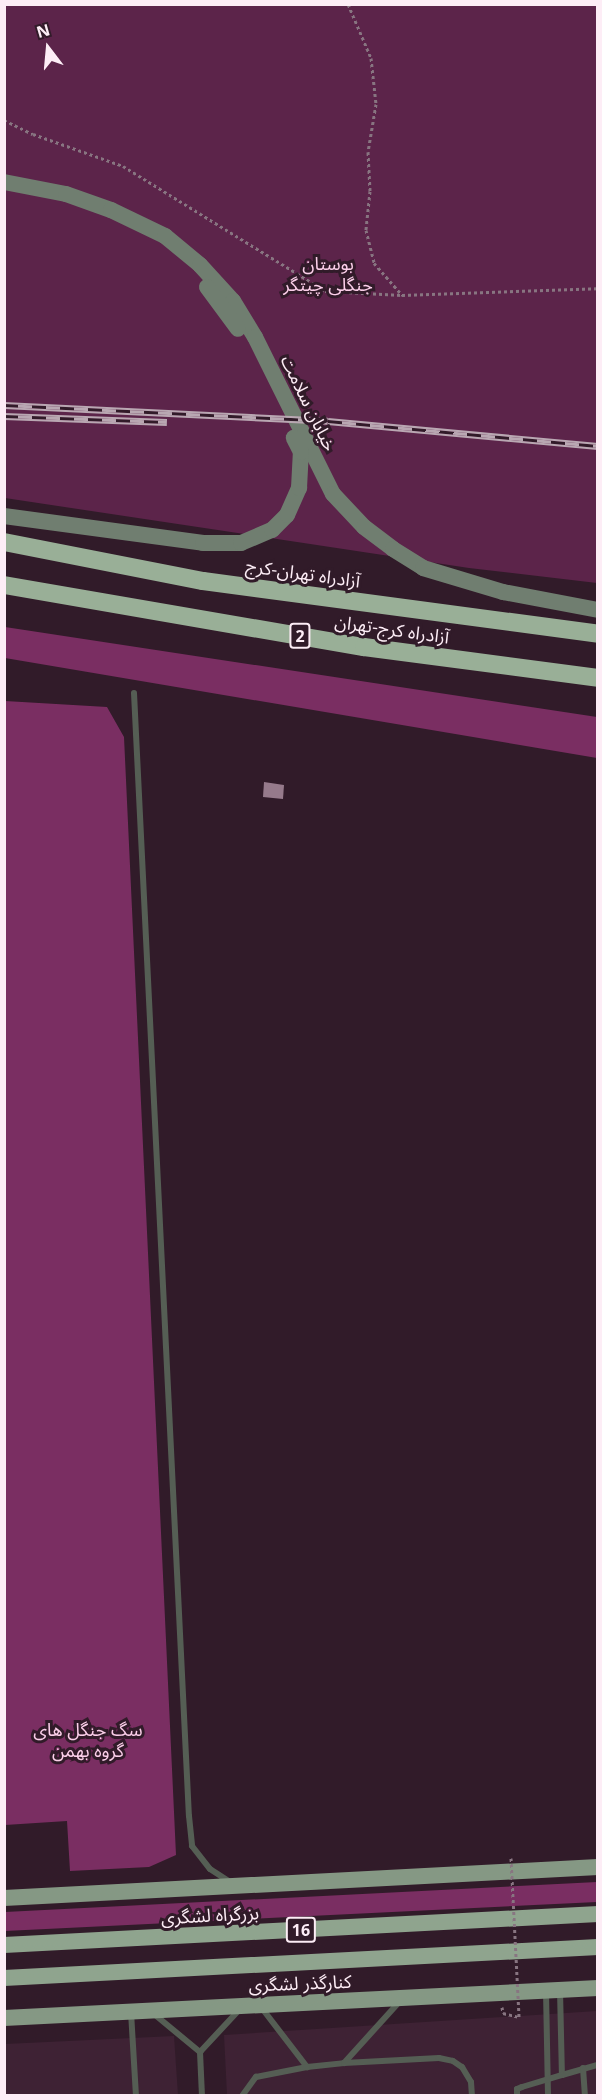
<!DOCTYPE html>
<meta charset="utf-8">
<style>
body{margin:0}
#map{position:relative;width:602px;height:2100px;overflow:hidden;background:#311b29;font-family:"Open Sans","Noto Sans Arabic",sans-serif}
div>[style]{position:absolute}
.built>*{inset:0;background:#3e2234}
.green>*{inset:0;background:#5c244a}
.forest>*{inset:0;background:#7a2e62}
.building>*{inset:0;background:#967a8b}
.path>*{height:3px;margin-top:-1.5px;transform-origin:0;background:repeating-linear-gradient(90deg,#887581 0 3px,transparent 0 6px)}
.service>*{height:6px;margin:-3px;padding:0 3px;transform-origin:3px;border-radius:3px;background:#555e54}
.secondary>*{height:16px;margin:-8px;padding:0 8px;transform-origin:8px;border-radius:8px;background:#707e70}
.primary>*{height:16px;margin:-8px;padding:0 8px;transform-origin:8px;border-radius:8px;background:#859884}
.trunk>*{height:16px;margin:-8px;padding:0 8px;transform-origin:8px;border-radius:8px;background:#8fa48e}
.motorway>*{height:18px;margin:-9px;padding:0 9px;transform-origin:9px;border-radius:9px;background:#99af97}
.rail>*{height:7px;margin-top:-3.5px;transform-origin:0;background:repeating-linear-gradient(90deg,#311b29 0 14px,#b9a7b2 0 28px);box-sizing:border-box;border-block:2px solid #b9a7b2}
.path-bridge>*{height:3px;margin-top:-1.5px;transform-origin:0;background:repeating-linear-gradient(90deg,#887581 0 3px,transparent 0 6px)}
span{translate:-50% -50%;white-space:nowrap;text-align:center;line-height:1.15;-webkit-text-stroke:6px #311b29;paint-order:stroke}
.shield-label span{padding:2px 4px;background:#311b29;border:2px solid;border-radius:4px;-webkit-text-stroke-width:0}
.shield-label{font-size:16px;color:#fdedf6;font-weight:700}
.park-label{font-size:18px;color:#fccfea}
.street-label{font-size:18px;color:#fdedf6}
.frame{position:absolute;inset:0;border:6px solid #fdedf6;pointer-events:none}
.north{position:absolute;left:18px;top:18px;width:60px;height:60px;-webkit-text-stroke:4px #311b29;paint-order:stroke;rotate:344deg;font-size:16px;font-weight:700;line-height:24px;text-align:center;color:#fdedf6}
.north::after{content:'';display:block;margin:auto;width:21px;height:27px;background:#fdedf6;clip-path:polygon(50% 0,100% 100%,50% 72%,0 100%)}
</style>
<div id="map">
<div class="built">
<div style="clip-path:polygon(597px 2011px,597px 2095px,227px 2095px,224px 2035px)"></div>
<div style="clip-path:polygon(174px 2036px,178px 2095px,5px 2096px,5px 2044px)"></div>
</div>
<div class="green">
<div style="clip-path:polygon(4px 5px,597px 5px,597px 583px,469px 568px,5px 498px)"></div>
</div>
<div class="forest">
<div style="clip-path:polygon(5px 627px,597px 717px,597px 758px,5px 658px)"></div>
<div style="clip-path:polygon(5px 701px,107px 707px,124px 737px,176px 1855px,149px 1867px,70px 1871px,67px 1821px,5px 1825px)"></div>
<div style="clip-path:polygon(597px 1882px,597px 1902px,5px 1931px,5px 1912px)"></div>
</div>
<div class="building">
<div style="clip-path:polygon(264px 782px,284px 785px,283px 799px,263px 797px)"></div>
</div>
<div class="path">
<div style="left:348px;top:4px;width:59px;rotate:66.9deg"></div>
<div style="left:371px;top:58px;width:46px;rotate:83.8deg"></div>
<div style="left:376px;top:104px;width:49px;rotate:99.5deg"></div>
<div style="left:368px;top:152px;width:39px;rotate:87deg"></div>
<div style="left:370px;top:191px;width:39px;rotate:96deg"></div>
<div style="left:366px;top:230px;width:34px;rotate:76deg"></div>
<div style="left:374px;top:263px;width:43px;rotate:48.8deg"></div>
<div style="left:4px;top:120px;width:32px;rotate:26deg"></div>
<div style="left:33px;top:134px;width:96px;rotate:19.6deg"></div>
<div style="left:123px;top:166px;width:238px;rotate:31.7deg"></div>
<div style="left:325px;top:291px;width:77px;rotate:3deg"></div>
<div style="left:402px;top:295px;width:196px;rotate:-2deg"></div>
<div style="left:502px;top:2007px;width:6px;rotate:81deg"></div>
<div style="left:503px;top:2013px;width:16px;rotate:14deg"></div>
</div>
<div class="service">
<div style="left:134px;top:693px;width:1124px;rotate:87.2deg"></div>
<div style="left:189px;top:1816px;width:30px;rotate:84deg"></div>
<div style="left:192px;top:1846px;width:29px;rotate:52deg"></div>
<div style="left:210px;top:1869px;width:24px;rotate:33deg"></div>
<div style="left:560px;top:1990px;width:85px;rotate:88.7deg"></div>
<div style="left:562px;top:2075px;width:37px;rotate:-16deg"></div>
<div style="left:546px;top:1991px;width:105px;rotate:88.9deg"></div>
<div style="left:261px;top:2007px;width:76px;rotate:52.5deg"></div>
<div style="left:307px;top:2067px;width:37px;rotate:-6deg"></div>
<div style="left:344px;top:2063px;width:84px;rotate:-47.9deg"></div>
<div style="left:131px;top:2012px;width:84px;rotate:86.6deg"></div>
<div style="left:154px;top:2014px;width:60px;rotate:39.6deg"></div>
<div style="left:344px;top:2063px;width:95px;rotate:-3deg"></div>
<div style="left:439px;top:2058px;width:14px;rotate:12deg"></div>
<div style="left:453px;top:2061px;width:11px;rotate:34deg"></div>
<div style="left:462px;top:2067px;width:17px;rotate:59deg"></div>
<div style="left:471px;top:2082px;width:14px;rotate:86deg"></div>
<div style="left:583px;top:2068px;width:28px;rotate:86deg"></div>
<div style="left:202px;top:2096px;width:44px;rotate:-92.6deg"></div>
<div style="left:200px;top:2052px;width:57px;rotate:-47.1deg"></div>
<div style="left:242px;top:2096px;width:24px;rotate:-54deg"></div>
<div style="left:256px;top:2077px;width:52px;rotate:-11.1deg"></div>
<div style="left:517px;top:2096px;width:7px;rotate:-90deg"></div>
<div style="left:517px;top:2089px;width:5px;rotate:-22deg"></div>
<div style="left:522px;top:2087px;width:42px;rotate:-16.7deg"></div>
</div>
<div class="secondary">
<div style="left:4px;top:182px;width:63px;rotate:11deg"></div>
<div style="left:66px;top:194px;width:48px;rotate:19.6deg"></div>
<div style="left:111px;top:210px;width:60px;rotate:25.7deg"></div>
<div style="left:165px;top:236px;width:45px;rotate:39.6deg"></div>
<div style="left:200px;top:265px;width:49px;rotate:47.5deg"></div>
<div style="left:233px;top:301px;width:42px;rotate:58.6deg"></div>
<div style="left:255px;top:337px;width:175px;rotate:63.6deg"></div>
<div style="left:333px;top:494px;width:45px;rotate:46.8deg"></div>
<div style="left:364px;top:527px;width:36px;rotate:37deg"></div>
<div style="left:393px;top:549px;width:36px;rotate:32deg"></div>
<div style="left:423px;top:568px;width:84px;rotate:16.7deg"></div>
<div style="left:503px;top:592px;width:97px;rotate:10.7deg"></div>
<div style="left:207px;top:287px;width:52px;rotate:53.6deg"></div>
<div style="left:4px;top:516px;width:201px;rotate:7.7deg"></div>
<div style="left:203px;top:543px;width:38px"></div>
<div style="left:241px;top:543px;width:34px;rotate:-23deg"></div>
<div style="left:272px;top:530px;width:21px;rotate:-45deg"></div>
<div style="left:287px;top:515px;width:30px;rotate:-66deg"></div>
<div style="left:299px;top:488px;width:36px;rotate:-87deg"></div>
<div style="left:301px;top:452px;width:16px;rotate:-117deg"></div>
</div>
<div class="primary">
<div style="left:4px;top:1898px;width:595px;rotate:-2.99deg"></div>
<div style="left:4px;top:2018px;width:595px;rotate:-2.89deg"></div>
</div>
<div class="trunk">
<div style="left:4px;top:1945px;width:595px;rotate:-2.99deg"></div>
<div style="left:4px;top:1978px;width:595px;rotate:-2.99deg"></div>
</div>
<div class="motorway">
<div style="left:4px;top:542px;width:203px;rotate:11.1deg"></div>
<div style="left:203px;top:581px;width:399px;rotate:7.6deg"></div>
<div style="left:4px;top:585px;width:365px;rotate:9.8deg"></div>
<div style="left:364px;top:647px;width:236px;rotate:7.5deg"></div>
</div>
<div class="rail">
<div style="left:4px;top:405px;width:324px;rotate:2.8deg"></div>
<div style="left:328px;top:421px;width:271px;rotate:5.3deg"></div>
<div style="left:4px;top:416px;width:163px;rotate:2.1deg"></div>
</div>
<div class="path-bridge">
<div style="left:511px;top:1858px;width:159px;rotate:87.1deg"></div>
</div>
<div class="shield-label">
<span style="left:300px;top:636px">2</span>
<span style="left:301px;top:1930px">16</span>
</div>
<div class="park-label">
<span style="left:328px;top:274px">بوستان<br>جنگلی چیتگر</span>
<span style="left:88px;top:1740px">سگ جنگل های<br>گروه بهمن</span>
</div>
<div class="street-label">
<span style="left:309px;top:403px;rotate:64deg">خیابان سلامت</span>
<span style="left:303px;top:573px;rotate:8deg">آزادراه تهران-کرج</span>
<span style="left:392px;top:629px;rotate:8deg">آزادراه کرج-تهران</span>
<span style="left:210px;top:1915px;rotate:-3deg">بزرگراه لشگری</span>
<span style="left:300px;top:1983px;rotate:-2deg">کنارگذر لشگری</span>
</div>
<div class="frame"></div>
<div class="north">N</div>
</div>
